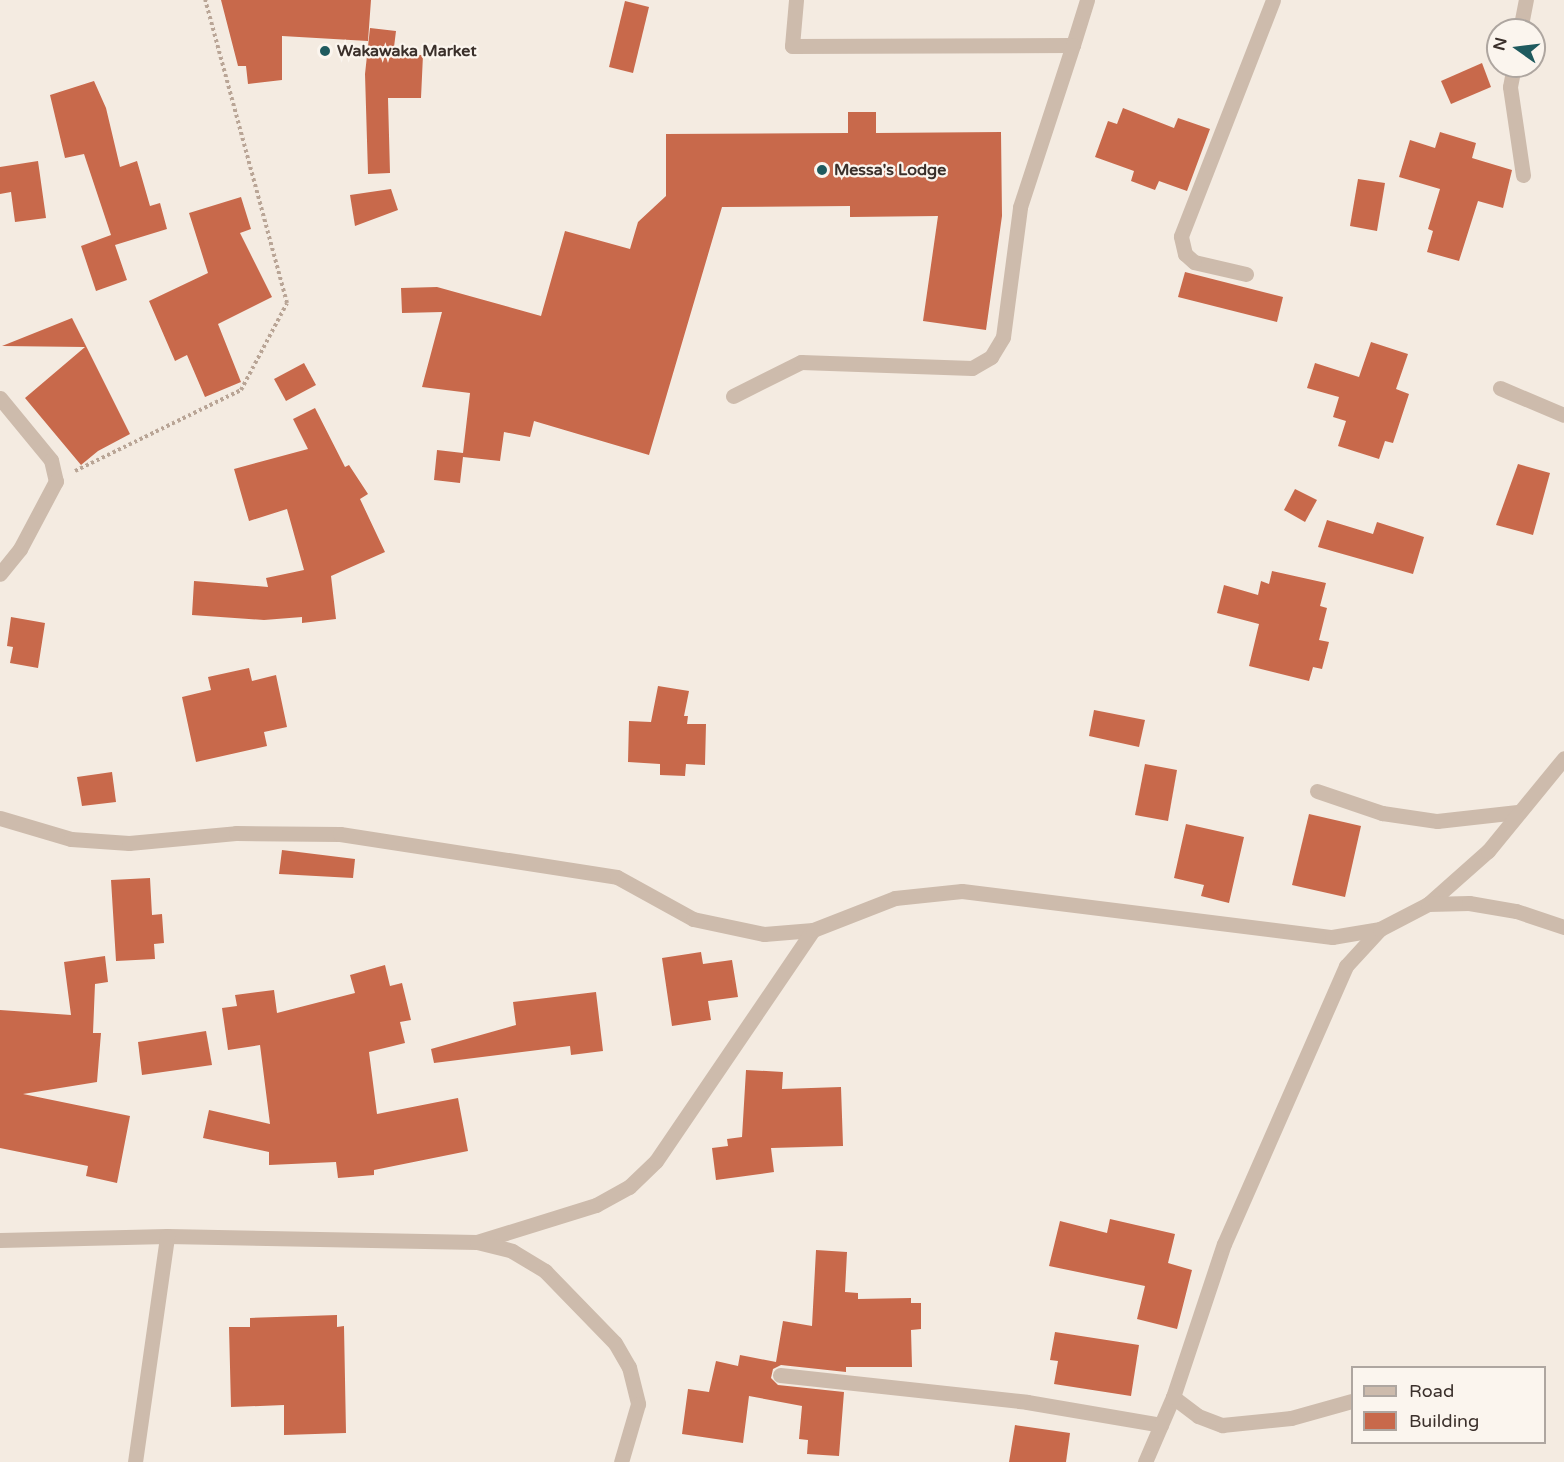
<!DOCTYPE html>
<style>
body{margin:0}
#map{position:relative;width:1564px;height:1462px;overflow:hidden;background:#f4ebe1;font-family:"Varela Round",sans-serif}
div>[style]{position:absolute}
.building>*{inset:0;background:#c8694b}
.path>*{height:4px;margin-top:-2px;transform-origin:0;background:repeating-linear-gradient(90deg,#b9a596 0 3px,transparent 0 6px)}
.minor>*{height:15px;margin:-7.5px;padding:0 7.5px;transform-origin:7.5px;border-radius:7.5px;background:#cdbbac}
.dots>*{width:16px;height:16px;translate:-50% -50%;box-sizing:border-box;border:3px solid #fbf5ee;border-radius:50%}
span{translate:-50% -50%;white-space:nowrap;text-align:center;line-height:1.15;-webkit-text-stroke:4.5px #fbf5ee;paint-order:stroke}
.poi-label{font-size:16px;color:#3b302b;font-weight:700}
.left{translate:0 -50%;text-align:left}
.legend{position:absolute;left:1351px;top:1366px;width:195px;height:78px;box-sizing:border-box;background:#fbf5ee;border:2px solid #aea6a0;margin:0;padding:8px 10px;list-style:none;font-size:18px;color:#3b302b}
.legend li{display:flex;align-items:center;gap:12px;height:30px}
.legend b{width:30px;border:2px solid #aea6a0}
.north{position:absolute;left:1486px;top:18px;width:60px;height:60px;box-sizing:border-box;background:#fbf5ee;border:2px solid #aea6a0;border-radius:50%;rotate:284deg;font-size:16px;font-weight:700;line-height:24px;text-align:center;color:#3b302b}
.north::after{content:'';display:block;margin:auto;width:21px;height:27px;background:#1f5a5e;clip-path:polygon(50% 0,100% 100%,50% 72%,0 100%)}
</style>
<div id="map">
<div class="building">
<div style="clip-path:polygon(221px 0,371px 0,368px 41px,282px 36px,282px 80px,248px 84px,246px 66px,238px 66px)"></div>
<div style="clip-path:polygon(625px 1px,649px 7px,633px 73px,609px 67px)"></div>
<div style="clip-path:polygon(370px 28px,396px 31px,393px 55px,423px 55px,421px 98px,388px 98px,390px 173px,368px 174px,365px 74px)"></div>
<div style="clip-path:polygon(1482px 63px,1491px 87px,1451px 104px,1441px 81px)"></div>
<div style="clip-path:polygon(94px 81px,106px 108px,120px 167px,137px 161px,150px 206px,160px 203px,167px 229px,115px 245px,127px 280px,96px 291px,81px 246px,111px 235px,84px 154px,65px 158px,50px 95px)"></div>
<div style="clip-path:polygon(1123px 108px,1174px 128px,1178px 118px,1210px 129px,1187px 191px,1159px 181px,1155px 190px,1131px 181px,1134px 171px,1095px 157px,1108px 121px,1117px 124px)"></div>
<div style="clip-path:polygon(848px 112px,876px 112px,876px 133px,1001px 132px,1002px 216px,986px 330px,923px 321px,938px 216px,850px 217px,850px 206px,722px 207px,649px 455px,534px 421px,530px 437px,504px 432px,500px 461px,463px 457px,460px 483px,434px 480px,437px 450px,463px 453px,470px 393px,422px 387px,442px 312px,402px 313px,401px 288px,437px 287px,541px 316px,565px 231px,630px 249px,638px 222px,666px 196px,666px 134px,848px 133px)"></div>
<div style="clip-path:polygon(1440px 132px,1476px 143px,1472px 158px,1512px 170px,1503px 208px,1478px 201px,1459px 261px,1427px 252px,1433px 231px,1428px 229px,1440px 189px,1399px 177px,1410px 140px,1435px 148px)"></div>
<div style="clip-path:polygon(38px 161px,46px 218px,15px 222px,11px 192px,0 194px,0 167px)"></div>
<div style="clip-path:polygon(1358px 179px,1385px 183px,1377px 231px,1350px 226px)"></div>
<div style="clip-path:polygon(391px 189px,398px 210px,355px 226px,350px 195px)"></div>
<div style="clip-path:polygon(241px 197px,251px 229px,240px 233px,272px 297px,218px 324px,241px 382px,205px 397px,187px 355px,175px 361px,149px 301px,208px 273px,189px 213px)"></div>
<div style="clip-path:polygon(1185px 272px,1283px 297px,1277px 322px,1178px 297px)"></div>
<div style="clip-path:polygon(72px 318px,130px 434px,98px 451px,81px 465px,25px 398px,85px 347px,2px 346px)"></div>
<div style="clip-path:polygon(1371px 342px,1408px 354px,1396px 389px,1409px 394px,1393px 443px,1385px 441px,1379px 459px,1338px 446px,1346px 421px,1333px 417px,1339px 397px,1307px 388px,1315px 363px,1359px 377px)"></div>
<div style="clip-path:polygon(304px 363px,316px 385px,286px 401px,274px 379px)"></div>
<div style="clip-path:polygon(315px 408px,345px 467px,349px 465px,368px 494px,360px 499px,385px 552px,331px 576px,336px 619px,302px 623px,302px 617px,264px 620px,192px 615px,194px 581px,268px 587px,266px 578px,304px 570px,287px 509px,249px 521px,234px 469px,308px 449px,293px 419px)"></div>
<div style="clip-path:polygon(1518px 464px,1550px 473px,1533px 535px,1496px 525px)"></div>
<div style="clip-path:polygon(1295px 489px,1317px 500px,1305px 522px,1284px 510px)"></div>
<div style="clip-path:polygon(1327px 520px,1373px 534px,1377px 522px,1424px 537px,1413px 574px,1318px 547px)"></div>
<div style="clip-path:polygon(1272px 571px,1326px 583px,1320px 606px,1327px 608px,1319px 640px,1329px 642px,1322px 669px,1313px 667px,1309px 681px,1249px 666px,1259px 624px,1217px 613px,1224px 585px,1258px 595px,1261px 581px,1269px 584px)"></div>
<div style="clip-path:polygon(11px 617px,45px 623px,38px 668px,10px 663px,13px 647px,7px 646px)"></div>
<div style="clip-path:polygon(249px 668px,252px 681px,276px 675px,287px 727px,264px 732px,267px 746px,196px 762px,182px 697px,211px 690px,208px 677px)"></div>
<div style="clip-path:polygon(658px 686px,689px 691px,684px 716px,688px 716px,687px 724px,706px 724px,705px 765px,686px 764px,685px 776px,660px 775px,660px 764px,628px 762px,629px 721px,651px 722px)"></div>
<div style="clip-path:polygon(1094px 710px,1145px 720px,1139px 747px,1089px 736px)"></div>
<div style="clip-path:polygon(1145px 764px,1177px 770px,1168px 821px,1135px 815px)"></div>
<div style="clip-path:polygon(112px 772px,116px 802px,82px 806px,77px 777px)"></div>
<div style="clip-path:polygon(1309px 814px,1361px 826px,1345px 897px,1292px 885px)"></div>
<div style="clip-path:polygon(1186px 824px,1244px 837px,1229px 903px,1201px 896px,1204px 885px,1174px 878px)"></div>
<div style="clip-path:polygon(282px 850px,355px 859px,353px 878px,279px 874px)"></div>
<div style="clip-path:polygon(150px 878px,152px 915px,162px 914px,164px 943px,154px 944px,155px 959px,116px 961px,111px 880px)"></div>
<div style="clip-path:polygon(701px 952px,703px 964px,732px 960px,738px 997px,708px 1001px,711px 1020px,672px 1026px,662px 958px)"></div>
<div style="clip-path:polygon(105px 956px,108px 982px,95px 984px,93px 1033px,101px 1033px,97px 1082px,23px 1094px,130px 1116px,117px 1183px,86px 1176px,88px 1166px,0 1148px,0 1010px,71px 1015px,64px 962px)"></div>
<div style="clip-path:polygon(385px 965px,390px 986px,402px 983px,411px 1020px,400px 1022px,405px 1043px,369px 1052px,377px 1114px,458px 1098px,468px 1151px,374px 1170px,374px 1175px,338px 1178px,336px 1162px,269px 1165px,269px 1152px,203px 1138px,209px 1110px,270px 1124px,260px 1045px,228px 1050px,222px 1008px,237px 1006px,235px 995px,274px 990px,277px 1013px,355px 993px,350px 975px)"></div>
<div style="clip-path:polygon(596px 992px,603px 1051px,571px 1055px,570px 1046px,434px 1063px,431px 1049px,516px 1025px,513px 1002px)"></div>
<div style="clip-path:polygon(206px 1031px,212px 1065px,142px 1075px,138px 1042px)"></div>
<div style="clip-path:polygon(746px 1070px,783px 1072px,782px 1089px,841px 1087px,843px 1146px,771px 1148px,774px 1172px,716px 1180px,712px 1148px,728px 1146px,727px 1139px,742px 1137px)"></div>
<div style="clip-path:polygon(1110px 1219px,1175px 1234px,1168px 1263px,1192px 1270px,1177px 1329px,1137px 1319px,1145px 1286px,1049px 1266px,1060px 1221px,1107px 1233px)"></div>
<div style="clip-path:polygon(816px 1250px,847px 1252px,845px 1292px,858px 1293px,858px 1299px,911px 1298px,911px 1303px,921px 1303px,921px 1329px,911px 1330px,912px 1367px,846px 1367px,846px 1372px,781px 1365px,773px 1369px,771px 1378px,778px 1385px,844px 1392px,839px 1456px,807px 1454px,808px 1440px,799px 1439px,802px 1406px,749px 1396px,743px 1443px,682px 1434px,688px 1389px,709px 1392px,716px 1361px,738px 1366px,740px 1355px,776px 1362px,783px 1321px,812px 1326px)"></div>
<div style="clip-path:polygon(337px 1315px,337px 1327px,344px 1326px,346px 1433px,284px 1435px,284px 1405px,231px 1407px,229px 1327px,250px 1327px,250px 1318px)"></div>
<div style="clip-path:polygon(1055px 1332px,1139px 1345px,1131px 1396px,1054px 1384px,1058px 1361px,1050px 1360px)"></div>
<div style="clip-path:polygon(1015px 1425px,1070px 1433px,1066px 1462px,1009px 1462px)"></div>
</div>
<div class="path">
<div style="left:75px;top:471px;width:185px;rotate:-26deg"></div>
<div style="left:241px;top:390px;width:98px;rotate:-62.1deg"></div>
<div style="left:287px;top:303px;width:314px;rotate:-105.1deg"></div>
</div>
<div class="minor">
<div style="left:796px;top:0;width:46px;rotate:95deg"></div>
<div style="left:792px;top:46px;width:281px;rotate:-0.2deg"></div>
<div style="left:1073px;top:45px;width:47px;rotate:-72.7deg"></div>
<div style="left:1520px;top:30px;width:31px;rotate:-79deg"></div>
<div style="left:1514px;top:66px;width:21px;rotate:101deg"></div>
<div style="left:1510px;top:87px;width:89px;rotate:81.6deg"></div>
<div style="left:1246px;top:274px;width:53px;rotate:-167deg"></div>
<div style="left:1194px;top:262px;width:12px;rotate:-138deg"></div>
<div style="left:1185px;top:254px;width:18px;rotate:-103deg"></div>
<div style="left:1181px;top:236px;width:253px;rotate:-68.7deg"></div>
<div style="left:1500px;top:388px;width:69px;rotate:22.9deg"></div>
<div style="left:733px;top:396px;width:76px;rotate:-26.6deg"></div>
<div style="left:801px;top:362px;width:171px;rotate:2deg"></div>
<div style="left:972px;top:368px;width:22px;rotate:-30deg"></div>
<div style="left:991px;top:357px;width:23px;rotate:-59deg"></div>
<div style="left:1003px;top:337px;width:131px;rotate:-82.5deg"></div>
<div style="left:1020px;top:207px;width:170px;rotate:-71.9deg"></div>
<div style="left:0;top:398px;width:80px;rotate:50.6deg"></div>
<div style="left:51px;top:460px;width:22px;rotate:77deg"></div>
<div style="left:56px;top:481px;width:77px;rotate:117.9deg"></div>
<div style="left:20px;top:549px;width:32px;rotate:129deg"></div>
<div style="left:1317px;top:791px;width:69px;rotate:18.7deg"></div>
<div style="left:1382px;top:813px;width:56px;rotate:8.3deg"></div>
<div style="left:1437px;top:821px;width:81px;rotate:-6.4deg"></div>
<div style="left:0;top:818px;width:74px;rotate:16.5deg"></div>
<div style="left:71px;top:839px;width:58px;rotate:3.9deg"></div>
<div style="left:129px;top:843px;width:107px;rotate:-5.3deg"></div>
<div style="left:236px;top:833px;width:104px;rotate:0.6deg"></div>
<div style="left:340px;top:834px;width:280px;rotate:8.8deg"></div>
<div style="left:617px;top:877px;width:87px;rotate:28.9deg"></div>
<div style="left:693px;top:919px;width:73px;rotate:11.9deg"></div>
<div style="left:764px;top:934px;width:49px;rotate:-4.7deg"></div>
<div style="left:1428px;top:904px;width:80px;rotate:-41.5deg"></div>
<div style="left:1488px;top:851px;width:120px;rotate:-50.7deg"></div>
<div style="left:0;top:1240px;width:167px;rotate:-1.4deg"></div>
<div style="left:167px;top:1236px;width:310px;rotate:1.1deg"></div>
<div style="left:477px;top:1242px;width:125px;rotate:-17.3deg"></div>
<div style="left:596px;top:1205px;width:38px;rotate:-29deg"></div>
<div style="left:629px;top:1187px;width:37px;rotate:-44deg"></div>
<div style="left:656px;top:1161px;width:279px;rotate:-55.8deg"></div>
<div style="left:813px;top:930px;width:88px;rotate:-21.3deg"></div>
<div style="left:895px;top:898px;width:67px;rotate:-6deg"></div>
<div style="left:962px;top:891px;width:373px;rotate:7.1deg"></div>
<div style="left:1332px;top:937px;width:49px;rotate:-9.5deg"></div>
<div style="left:477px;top:1242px;width:36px;rotate:14deg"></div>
<div style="left:512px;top:1251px;width:39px;rotate:31deg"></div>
<div style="left:545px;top:1271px;width:100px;rotate:45.8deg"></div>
<div style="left:615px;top:1343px;width:28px;rotate:60deg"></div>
<div style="left:629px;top:1367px;width:38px;rotate:76deg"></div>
<div style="left:638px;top:1404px;width:60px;rotate:106.3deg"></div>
<div style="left:780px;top:1375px;width:248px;rotate:6.2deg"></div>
<div style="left:1027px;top:1402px;width:136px;rotate:9.7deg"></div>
<div style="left:1173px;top:1397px;width:31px;rotate:37deg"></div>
<div style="left:1198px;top:1416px;width:26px;rotate:21deg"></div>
<div style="left:1222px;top:1425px;width:69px;rotate:-5.8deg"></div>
<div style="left:1291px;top:1418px;width:63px;rotate:-15.6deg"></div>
<div style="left:135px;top:1462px;width:228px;rotate:-81.9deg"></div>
<div style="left:1145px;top:1462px;width:71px;rotate:-66.7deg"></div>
<div style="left:1173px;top:1397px;width:161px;rotate:-71.6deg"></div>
<div style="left:1224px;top:1244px;width:304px;rotate:-66.3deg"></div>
<div style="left:1346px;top:966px;width:50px;rotate:-47.4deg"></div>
<div style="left:1380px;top:929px;width:54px;rotate:-27.5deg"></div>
<div style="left:1428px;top:904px;width:41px;rotate:-1.4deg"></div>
<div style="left:1469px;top:903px;width:48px;rotate:9.7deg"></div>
<div style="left:1516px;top:911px;width:51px;rotate:18.4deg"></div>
</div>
<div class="dots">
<div style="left:325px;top:51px;background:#1f5a5e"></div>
<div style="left:822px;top:170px;background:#1f5a5e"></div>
</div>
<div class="poi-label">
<span class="left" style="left:337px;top:51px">Wakawaka Market</span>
<span class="left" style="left:834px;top:170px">Messa's Lodge</span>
</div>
<ul class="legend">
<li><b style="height:8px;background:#cdbbac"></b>Road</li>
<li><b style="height:16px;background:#c8694b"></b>Building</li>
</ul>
<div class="north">N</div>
</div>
